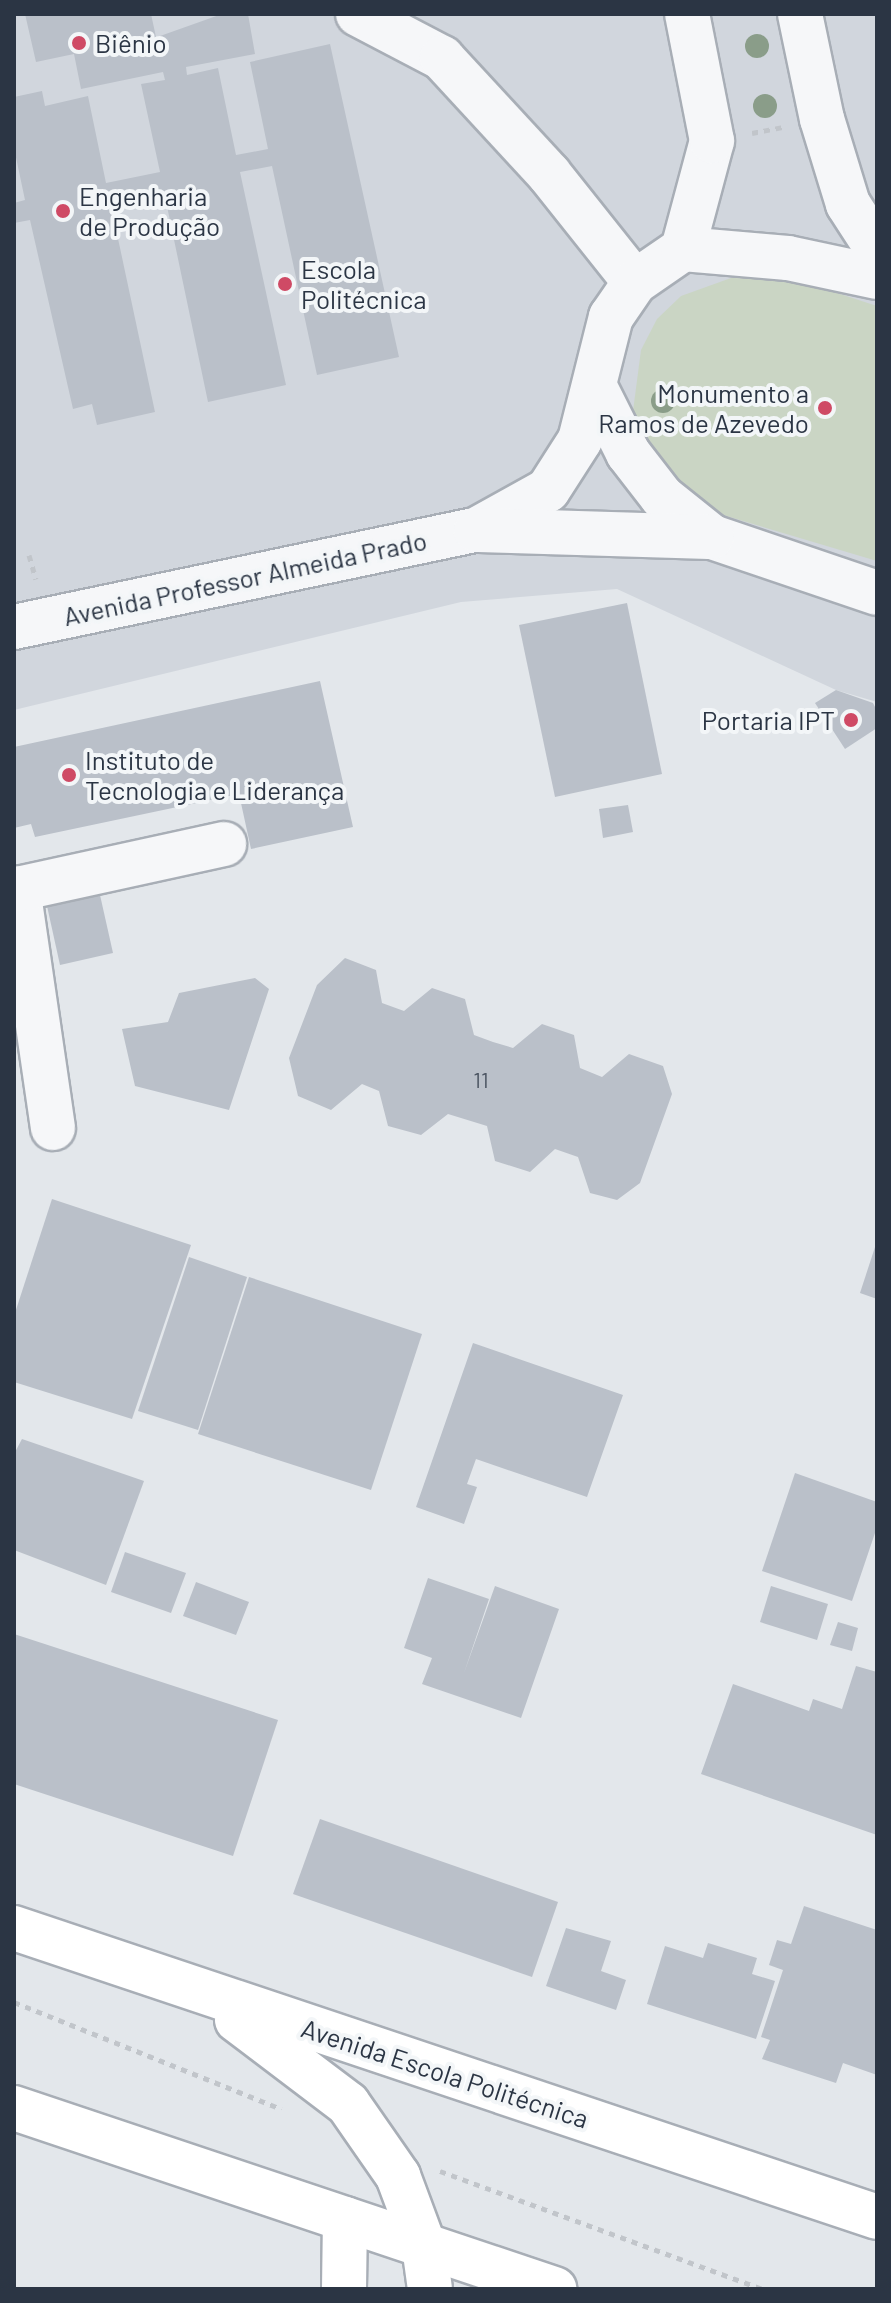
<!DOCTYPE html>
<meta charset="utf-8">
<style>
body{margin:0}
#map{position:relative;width:891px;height:2303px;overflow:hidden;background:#e3e7eb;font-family:Barlow,sans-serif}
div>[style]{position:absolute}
.built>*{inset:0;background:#d1d6dd}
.green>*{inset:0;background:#cad5c4}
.building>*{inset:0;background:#bac0c9}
.path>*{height:5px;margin-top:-2.5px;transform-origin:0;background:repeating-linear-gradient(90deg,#c1c5ca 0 6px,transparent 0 12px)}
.roads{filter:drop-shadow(2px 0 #a8aeb6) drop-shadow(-2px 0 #a8aeb6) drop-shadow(0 2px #a8aeb6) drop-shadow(0 -2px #a8aeb6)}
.minor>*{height:44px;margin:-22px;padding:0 22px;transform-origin:22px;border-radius:22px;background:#f6f7f9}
.major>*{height:44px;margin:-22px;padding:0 22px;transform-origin:22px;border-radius:22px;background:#fff}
.highway>*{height:44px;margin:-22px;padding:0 22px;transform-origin:22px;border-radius:22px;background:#fff}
.trees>*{width:24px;height:24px;margin:-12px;border-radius:50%;background:#8a9d89}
.dots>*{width:22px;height:22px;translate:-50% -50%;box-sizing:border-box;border:4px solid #f3f6f8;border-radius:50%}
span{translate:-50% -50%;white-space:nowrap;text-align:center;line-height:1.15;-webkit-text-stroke:8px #f3f6f8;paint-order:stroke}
.number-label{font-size:22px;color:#4f5865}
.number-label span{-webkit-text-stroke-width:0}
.poi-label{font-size:26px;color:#2b3544}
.left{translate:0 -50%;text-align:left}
.right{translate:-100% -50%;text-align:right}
.street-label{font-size:26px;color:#2b3544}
.frame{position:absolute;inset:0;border:16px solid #2b3544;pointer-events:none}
</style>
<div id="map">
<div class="built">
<div style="clip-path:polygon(14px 14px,877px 14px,877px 702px,836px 690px,617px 589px,461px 602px,14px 710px)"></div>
</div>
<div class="green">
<div style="clip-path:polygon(731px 278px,794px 279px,877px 306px,877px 561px,723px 515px,699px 503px,651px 452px,633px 411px,641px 350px,657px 319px,681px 296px)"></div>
</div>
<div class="building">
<div style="clip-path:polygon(25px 14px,151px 14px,156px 37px,98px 49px,101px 57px,222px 14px,248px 14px,255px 54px,186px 67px,187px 75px,218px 68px,236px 155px,268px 149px,250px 62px,330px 44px,399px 357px,317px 375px,272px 166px,240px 172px,286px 385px,208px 402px,164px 192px,110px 201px,155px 412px,97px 425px,92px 404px,73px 409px,30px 220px,14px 223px,14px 203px,25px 200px,14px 148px,14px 97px,42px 91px,45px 106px,88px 96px,106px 183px,160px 172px,141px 84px,165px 80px,163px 72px,81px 89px,74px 54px,36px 62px)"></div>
<div style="clip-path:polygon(627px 603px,662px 774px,555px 797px,519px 625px)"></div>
<div style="clip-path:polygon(320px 681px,353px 827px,251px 849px,239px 794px,35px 837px,31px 824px,14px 828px,14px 747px)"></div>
<div style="clip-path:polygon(836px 690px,873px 703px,877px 711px,877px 728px,845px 749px,815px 703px)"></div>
<div style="clip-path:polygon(628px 805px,633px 832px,603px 838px,599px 809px)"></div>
<div style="clip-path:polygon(100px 895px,113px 953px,60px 965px,47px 906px)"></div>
<div style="clip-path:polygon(345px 958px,376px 970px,382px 1003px,404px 1011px,432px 988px,465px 999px,474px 1035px,493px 1042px,513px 1048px,542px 1024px,574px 1035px,580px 1068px,602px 1077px,629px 1054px,663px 1066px,672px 1094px,640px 1183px,617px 1200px,590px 1193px,578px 1157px,555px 1149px,530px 1172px,495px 1161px,487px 1126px,448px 1114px,421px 1135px,388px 1126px,379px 1091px,362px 1084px,331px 1110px,298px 1096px,289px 1058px,317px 985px)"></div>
<div style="clip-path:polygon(255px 978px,269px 989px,229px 1110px,135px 1086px,122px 1029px,168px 1022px,179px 993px)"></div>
<div style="clip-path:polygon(52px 1199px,191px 1245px,132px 1419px,14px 1382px,14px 1316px)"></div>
<div style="clip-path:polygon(876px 1244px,877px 1244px,877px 1299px,860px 1293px)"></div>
<div style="clip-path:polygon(189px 1257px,247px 1277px,198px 1430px,138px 1411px)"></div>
<div style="clip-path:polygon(249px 1277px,422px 1334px,371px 1490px,198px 1434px)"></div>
<div style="clip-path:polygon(473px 1343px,623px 1395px,587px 1497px,476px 1459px,467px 1484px,477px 1487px,464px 1524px,416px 1507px)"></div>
<div style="clip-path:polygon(22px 1439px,144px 1481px,106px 1585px,14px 1550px,14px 1454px)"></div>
<div style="clip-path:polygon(795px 1473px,877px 1502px,877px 1527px,852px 1601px,762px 1571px)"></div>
<div style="clip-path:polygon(125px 1552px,186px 1573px,171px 1613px,111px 1592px)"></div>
<div style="clip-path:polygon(428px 1578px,489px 1599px,464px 1673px,495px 1586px,559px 1609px,521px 1718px,422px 1684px,432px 1658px,404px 1648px)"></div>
<div style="clip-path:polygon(196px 1582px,249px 1602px,236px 1635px,183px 1616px)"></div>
<div style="clip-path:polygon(771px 1586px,828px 1604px,817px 1640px,760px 1622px)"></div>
<div style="clip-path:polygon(838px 1622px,858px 1628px,852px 1651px,830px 1645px)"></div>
<div style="clip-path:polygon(14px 1634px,278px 1720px,233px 1856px,14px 1784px)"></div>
<div style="clip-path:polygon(856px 1666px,877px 1672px,877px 1835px,701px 1774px,733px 1684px,809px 1711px,813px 1699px,842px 1709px)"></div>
<div style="clip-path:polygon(320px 1819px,558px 1902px,532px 1977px,293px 1894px)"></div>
<div style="clip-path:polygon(804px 1906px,877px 1930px,877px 2075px,843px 2063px,836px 2083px,762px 2059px,770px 2040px,761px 2037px,783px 1970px,769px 1965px,777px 1940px,791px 1944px)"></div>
<div style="clip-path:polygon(566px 1928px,611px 1941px,601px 1971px,626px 1980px,616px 2010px,546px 1986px)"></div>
<div style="clip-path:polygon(708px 1943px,757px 1958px,752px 1974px,775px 1981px,756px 2039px,647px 2004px,665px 1946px,703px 1958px)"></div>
</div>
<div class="path">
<div style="left:752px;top:133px;width:31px;rotate:-11deg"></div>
<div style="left:29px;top:555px;width:25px;rotate:74deg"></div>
<div style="left:14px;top:2002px;width:288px;rotate:21.8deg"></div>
<div style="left:440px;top:2171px;width:343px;rotate:20.1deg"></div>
</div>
<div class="roads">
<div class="minor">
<div style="left:358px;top:14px;width:95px;rotate:27.6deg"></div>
<div style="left:442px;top:58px;width:158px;rotate:47.3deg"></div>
<div style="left:549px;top:174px;width:138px;rotate:51.5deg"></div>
<div style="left:800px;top:14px;width:107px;rotate:78.2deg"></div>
<div style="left:822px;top:119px;width:89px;rotate:73deg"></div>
<div style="left:848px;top:204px;width:54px;rotate:57.2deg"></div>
<div style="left:683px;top:249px;width:112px;rotate:-75deg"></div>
<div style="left:712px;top:141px;width:129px;rotate:-101.1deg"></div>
<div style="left:596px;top:389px;width:72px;rotate:63.4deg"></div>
<div style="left:628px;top:453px;width:56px;rotate:52.3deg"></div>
<div style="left:662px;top:497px;width:64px;rotate:38.7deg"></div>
<div style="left:712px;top:537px;width:174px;rotate:18.7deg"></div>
<div style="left:476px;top:530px;width:82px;rotate:-29.1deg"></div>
<div style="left:548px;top:490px;width:59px;rotate:-57.4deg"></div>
<div style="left:580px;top:440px;width:127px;rotate:-75.9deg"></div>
<div style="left:611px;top:317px;width:42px;rotate:-55.6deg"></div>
<div style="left:635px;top:282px;width:58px;rotate:-34.5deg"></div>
<div style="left:683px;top:249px;width:105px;rotate:4.9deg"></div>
<div style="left:788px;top:258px;width:91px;rotate:12.1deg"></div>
<div style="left:14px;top:627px;width:472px;rotate:-11.9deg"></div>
<div style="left:476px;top:530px;width:236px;rotate:1.7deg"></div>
<div style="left:53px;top:1128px;width:242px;rotate:-98.3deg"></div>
<div style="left:18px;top:889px;width:211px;rotate:-12.3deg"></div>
</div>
<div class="major">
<div style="left:424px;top:2246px;width:43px;rotate:82.1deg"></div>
<div style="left:344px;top:2289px;width:70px;rotate:-89.2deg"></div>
</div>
<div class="highway">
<div style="left:14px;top:1928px;width:910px;rotate:18.51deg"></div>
<div style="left:237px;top:2020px;width:139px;rotate:37.1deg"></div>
<div style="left:348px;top:2104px;width:88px;rotate:55.2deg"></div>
<div style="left:398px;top:2176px;width:75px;rotate:69.6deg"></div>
<div style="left:14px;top:2108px;width:570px;rotate:18.53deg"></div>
</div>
</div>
<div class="trees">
<div style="left:757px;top:46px"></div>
<div style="left:765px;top:106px"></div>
<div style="left:663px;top:401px"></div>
</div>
<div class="dots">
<div style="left:79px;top:43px;background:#cf4a65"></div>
<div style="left:63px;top:211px;background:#cf4a65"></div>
<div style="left:285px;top:284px;background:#cf4a65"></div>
<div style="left:825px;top:408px;background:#cf4a65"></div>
<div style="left:851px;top:720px;background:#cf4a65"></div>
<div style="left:69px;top:775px;background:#cf4a65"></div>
</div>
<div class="number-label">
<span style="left:481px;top:1080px">11</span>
</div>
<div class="poi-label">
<span class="left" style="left:95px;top:43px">Biênio</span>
<span class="left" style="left:79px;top:211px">Engenharia<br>de Produção</span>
<span class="left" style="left:301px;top:284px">Escola<br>Politécnica</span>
<span class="right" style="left:809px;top:408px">Monumento a<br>Ramos de Azevedo</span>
<span class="right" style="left:835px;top:720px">Portaria IPT</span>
<span class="left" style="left:85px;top:775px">Instituto de<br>Tecnologia e Liderança</span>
</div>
<div class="street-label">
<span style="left:245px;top:578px;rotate:-12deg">Avenida Professor Almeida Prado</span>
<span style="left:445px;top:2073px;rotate:18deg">Avenida Escola Politécnica</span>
</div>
<div class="frame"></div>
</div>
